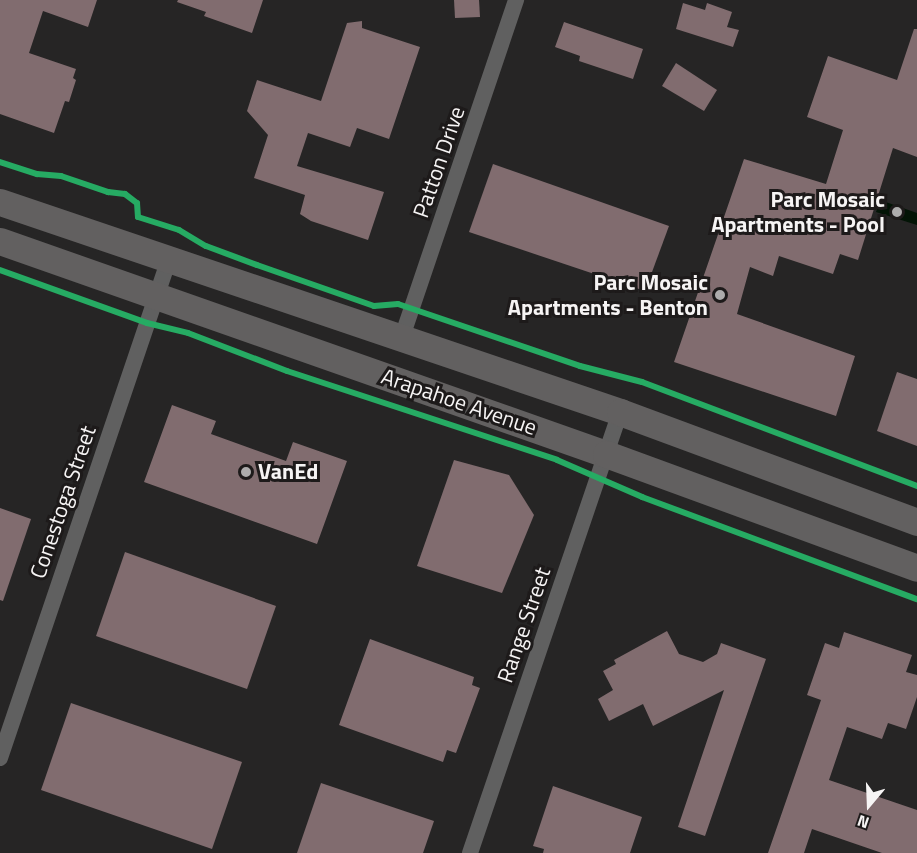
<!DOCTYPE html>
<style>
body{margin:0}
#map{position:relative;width:917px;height:853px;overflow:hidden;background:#262525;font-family:"Titillium Web",sans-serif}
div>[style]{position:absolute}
.water>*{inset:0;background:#031406}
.building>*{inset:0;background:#816c6f}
.minor>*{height:16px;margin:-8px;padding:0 8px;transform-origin:8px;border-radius:8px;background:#606060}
.primary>*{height:27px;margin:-13.5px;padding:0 13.5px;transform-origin:13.5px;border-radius:13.5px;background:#626060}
.cycleway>*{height:6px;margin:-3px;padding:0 3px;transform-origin:3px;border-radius:3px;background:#26ab63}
.dots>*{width:16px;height:16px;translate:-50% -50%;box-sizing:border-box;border:3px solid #1d1a1a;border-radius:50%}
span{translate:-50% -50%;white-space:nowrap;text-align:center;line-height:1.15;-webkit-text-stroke:6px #1d1a1a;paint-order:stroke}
.street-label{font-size:22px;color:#f6f4f4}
.poi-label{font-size:22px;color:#f6f4f4;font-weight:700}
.right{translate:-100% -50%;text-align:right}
.left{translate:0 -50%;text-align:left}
.north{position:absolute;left:839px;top:775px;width:60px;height:60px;-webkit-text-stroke:4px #1d1a1a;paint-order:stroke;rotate:199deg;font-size:16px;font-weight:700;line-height:24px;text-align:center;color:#f6f4f4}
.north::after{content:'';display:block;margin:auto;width:21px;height:27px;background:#f6f4f4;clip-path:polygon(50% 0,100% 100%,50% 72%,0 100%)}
</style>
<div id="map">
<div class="water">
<div style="clip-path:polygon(880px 200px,917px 213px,917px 225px,876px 212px)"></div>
</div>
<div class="building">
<div style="clip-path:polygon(0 0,97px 0,88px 27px,43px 11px,29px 53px,76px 69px,73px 78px,76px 80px,69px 102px,65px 101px,54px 133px,0 114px)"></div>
<div style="clip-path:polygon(178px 0,263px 0,252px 33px,204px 16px,206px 12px,177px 2px)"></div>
<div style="clip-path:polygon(454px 0,479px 0,480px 17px,455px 18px)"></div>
<div style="clip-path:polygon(683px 3px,705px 10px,707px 3px,732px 12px,727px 27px,739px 30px,733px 47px,676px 29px)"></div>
<div style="clip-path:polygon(362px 21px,362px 28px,420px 47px,389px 139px,357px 128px,350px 147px,308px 133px,297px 166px,384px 192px,368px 240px,311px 221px,300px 214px,305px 195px,254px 178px,268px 135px,247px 111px,257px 80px,321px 101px,347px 23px)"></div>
<div style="clip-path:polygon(564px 22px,643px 49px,633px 79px,579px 61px,580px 56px,555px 47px)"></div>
<div style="clip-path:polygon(914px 29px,917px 29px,917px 157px,893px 148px,858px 260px,840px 254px,833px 274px,779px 256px,773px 276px,750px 267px,737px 314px,855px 356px,836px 416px,674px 362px,744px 159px,826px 184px,843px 130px,807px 117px,828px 56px,897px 80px)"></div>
<div style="clip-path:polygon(676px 63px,717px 90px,704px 111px,662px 86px)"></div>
<div style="clip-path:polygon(493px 164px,669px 226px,645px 291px,469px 232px)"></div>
<div style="clip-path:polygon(897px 372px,917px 379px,917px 446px,877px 431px)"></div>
<div style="clip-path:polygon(172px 405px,216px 421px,211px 434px,286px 461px,293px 442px,347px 461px,317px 544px,144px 482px)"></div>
<div style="clip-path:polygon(454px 460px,509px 475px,534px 515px,502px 593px,417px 566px)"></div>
<div style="clip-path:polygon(0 508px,31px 519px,3px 601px,0 600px)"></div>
<div style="clip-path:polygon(125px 552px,276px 606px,247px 689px,96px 636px)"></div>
<div style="clip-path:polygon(667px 631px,679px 654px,703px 662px,717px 654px,721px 643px,766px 659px,705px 836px,678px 827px,724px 690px,653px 726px,643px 704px,609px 721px,598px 699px,613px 690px,603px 671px,616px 664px,614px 660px)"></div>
<div style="clip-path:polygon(844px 632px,912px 655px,906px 672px,917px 675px,917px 697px,906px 729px,888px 723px,882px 739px,847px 727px,829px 780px,917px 810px,917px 853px,882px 853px,812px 829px,804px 853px,768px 853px,821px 700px,807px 695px,825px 643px,839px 648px)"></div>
<div style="clip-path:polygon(370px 639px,474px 677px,472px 685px,480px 688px,456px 753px,447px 750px,443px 762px,339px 725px)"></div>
<div style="clip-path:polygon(71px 703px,242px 762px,212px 849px,41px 790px)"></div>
<div style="clip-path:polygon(321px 783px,434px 821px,423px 853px,297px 853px)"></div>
<div style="clip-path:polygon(553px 786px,642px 817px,630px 853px,543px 853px,544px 849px,533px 846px)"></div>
</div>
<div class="minor">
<div style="left:402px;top:337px;width:356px;rotate:-71.3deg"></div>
<div style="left:0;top:758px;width:527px;rotate:-71.29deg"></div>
<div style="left:470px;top:853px;width:466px;rotate:-71.2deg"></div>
</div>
<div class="primary">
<div style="left:0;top:202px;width:655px;rotate:18.71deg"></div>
<div style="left:620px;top:412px;width:317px;rotate:20.3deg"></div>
<div style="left:0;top:241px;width:642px;rotate:19.37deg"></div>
<div style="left:606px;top:454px;width:331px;rotate:20.1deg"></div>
</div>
<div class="cycleway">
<div style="left:0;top:162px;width:39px;rotate:18deg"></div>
<div style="left:37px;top:174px;width:24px;rotate:5deg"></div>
<div style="left:61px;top:176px;width:50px;rotate:18.8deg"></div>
<div style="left:108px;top:192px;width:17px;rotate:7deg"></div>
<div style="left:125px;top:194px;width:15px;rotate:37deg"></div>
<div style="left:137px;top:203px;width:14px;rotate:86deg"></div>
<div style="left:138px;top:217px;width:43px;rotate:17.6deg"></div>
<div style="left:179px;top:230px;width:31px;rotate:31deg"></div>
<div style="left:206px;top:246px;width:54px;rotate:20.4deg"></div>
<div style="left:257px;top:265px;width:124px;rotate:19.3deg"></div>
<div style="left:374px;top:306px;width:24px;rotate:-5deg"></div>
<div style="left:398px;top:304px;width:192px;rotate:18.8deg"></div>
<div style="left:580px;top:366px;width:64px;rotate:14.5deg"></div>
<div style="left:642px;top:382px;width:294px;rotate:20.7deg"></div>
<div style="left:0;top:270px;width:156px;rotate:19.8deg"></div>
<div style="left:147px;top:323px;width:42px;rotate:13.7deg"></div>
<div style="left:188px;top:333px;width:106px;rotate:21deg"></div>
<div style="left:287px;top:371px;width:284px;rotate:18.2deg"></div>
<div style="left:557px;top:460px;width:93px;rotate:23.5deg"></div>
<div style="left:642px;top:497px;width:293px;rotate:20.4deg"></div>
</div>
<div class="dots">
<div style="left:897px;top:212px;background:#adacac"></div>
<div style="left:720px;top:295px;background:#adacac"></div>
<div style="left:246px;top:472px;background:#adacac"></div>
</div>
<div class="street-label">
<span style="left:439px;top:162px;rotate:-71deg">Patton Drive</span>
<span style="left:459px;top:402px;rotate:19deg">Arapahoe Avenue</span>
<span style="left:63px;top:502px;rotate:-71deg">Conestoga Street</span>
<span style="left:524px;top:625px;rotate:-71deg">Range Street</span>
</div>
<div class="poi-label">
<span class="right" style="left:885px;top:212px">Parc Mosaic<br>Apartments - Pool</span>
<span class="right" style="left:708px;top:295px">Parc Mosaic<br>Apartments - Benton</span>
<span class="left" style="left:258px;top:472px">VanEd</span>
</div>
<div class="north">N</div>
</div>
